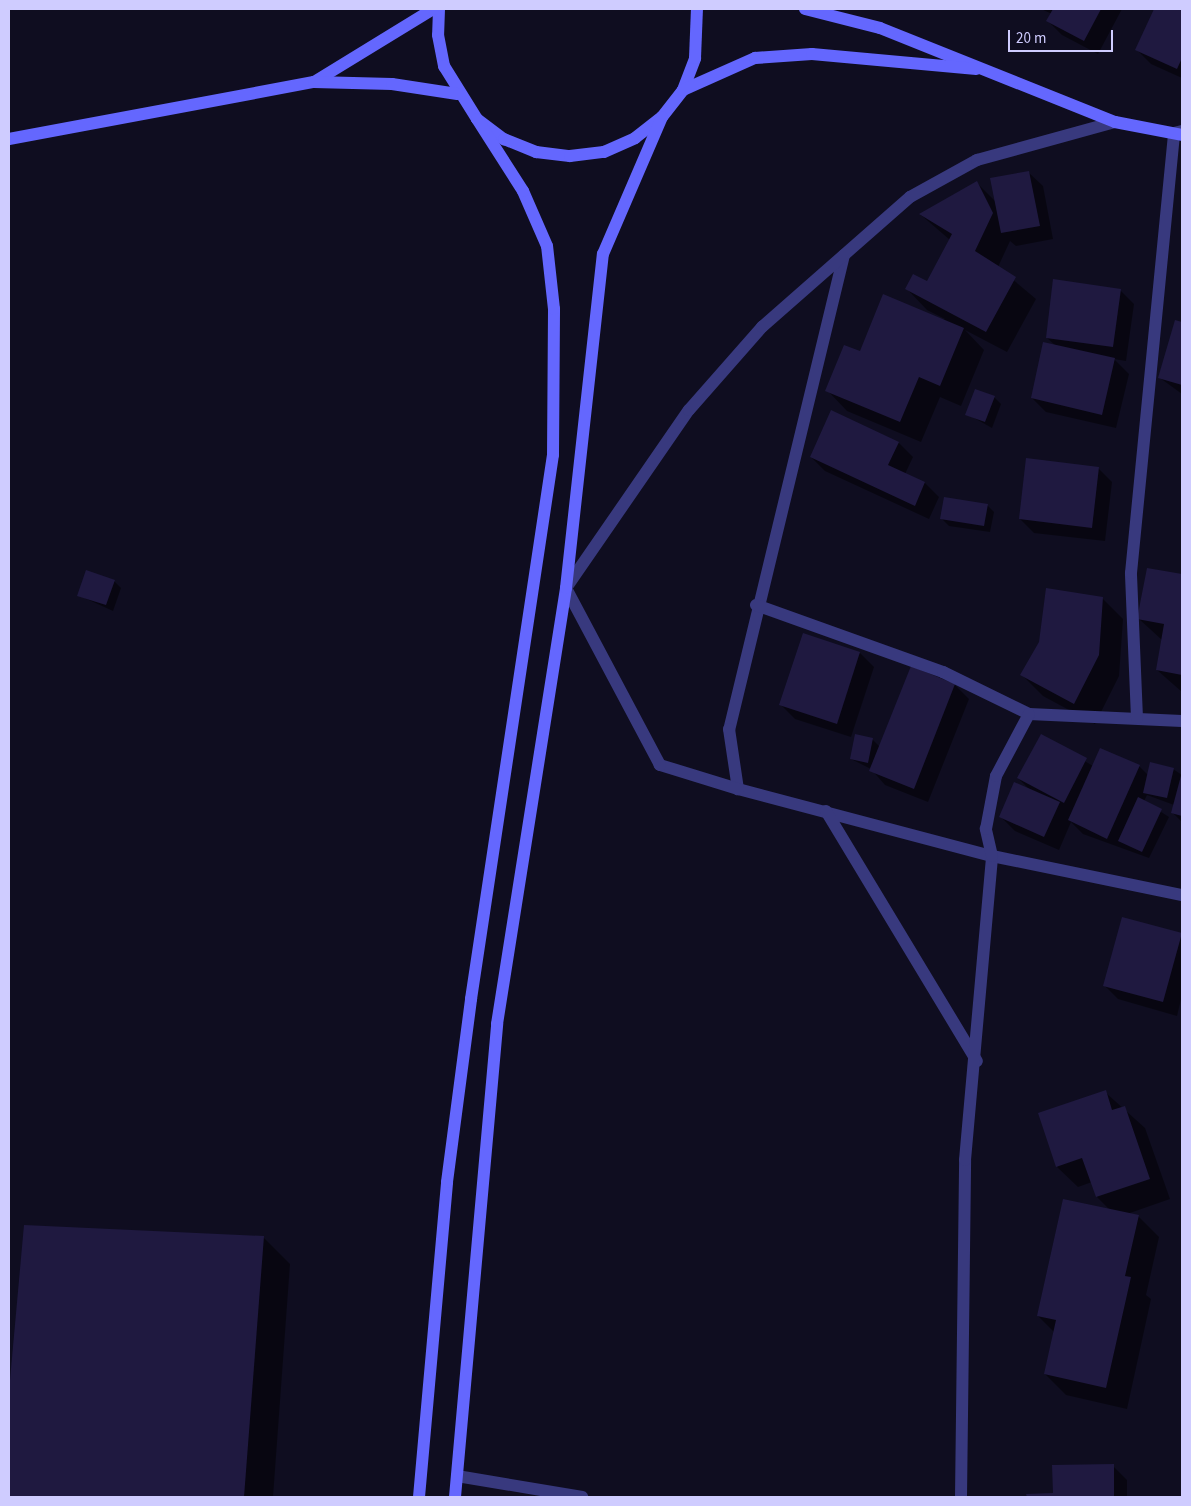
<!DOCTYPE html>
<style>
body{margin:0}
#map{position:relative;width:1191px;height:1506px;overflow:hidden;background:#0f0d20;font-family:"Source Sans 3",sans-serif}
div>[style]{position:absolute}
.shadow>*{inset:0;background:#0007}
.building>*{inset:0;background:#1f1940}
.street>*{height:12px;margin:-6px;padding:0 6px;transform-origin:6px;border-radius:6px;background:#38397e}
.secondary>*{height:12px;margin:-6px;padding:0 6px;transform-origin:6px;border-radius:6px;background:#6467fe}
span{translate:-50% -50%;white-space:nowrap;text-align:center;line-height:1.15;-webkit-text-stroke:4.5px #0f0d20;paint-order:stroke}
.frame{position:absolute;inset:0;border:10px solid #cfccff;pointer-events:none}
.scale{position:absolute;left:1008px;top:30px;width:105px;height:22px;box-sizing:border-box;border:2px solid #cfccff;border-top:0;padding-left:6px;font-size:15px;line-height:18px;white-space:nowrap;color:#cfccff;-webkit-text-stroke:4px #0f0d20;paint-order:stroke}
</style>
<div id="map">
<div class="shadow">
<div style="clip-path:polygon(1041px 9px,1122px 9px,1098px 54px,1062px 35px,1048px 21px,1052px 14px)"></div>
<div style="clip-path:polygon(1155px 9px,1182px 9px,1182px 78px,1151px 64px,1137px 50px)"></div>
<div style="clip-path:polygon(1028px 172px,1043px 186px,1053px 239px,1016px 246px,1010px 241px,998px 267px,1036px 299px,1007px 352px,965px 330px,984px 350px,961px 406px,940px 397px,921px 442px,847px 411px,827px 390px,860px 352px,945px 319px,927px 310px,907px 289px,928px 283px,950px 240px,921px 215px,977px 183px,996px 202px)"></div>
<div style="clip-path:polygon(1120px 290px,1134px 304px,1126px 361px,1114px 359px,1129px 374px,1116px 428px,1046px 412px,1032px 398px,1056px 346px,1047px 338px)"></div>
<div style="clip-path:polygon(1176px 321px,1182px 323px,1182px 394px,1160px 378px)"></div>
<div style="clip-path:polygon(994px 397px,1001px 404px,992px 428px,967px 414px)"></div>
<div style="clip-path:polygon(899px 443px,913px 457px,905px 474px,925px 483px,939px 497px,929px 519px,825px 471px,811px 457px)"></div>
<div style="clip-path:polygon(1098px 468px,1112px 482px,1105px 541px,1034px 533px,1020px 519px)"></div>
<div style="clip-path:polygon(987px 505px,994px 512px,990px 532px,949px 526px,942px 519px)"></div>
<div style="clip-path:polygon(1148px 569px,1182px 576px,1182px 692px,1157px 670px,1162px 640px,1139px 619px)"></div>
<div style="clip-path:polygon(114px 581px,121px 588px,113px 611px,78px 595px)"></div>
<div style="clip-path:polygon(1102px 598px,1123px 619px,1119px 676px,1095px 724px,1043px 696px,1022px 675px)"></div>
<div style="clip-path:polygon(860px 653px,874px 667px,851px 737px,795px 719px,781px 705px)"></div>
<div style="clip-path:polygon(911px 668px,955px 685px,969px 699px,928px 802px,885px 785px,871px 769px,851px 759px,872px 739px,880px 747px)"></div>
<div style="clip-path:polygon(1041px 735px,1093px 766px,1139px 766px,1148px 775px,1173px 769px,1182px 775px,1182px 822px,1172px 812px,1174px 805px,1147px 795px,1144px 801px,1169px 817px,1149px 858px,1083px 834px,1071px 822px,1059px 850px,1015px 831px,1001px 817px,1031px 791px,1018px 778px)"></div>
<div style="clip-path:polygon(1182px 936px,1182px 995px,1177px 1016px,1118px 999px,1104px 985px)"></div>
<div style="clip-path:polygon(1105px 1092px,1145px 1128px,1170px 1199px,1127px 1214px,1138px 1216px,1159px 1237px,1146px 1295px,1151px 1299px,1127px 1409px,1066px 1395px,1045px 1374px,1054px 1332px,1038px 1316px,1111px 1211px,1097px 1197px,1092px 1182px,1078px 1187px,1057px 1167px)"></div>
<div style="clip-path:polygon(25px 1227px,263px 1237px,290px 1264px,273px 1497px,9px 1497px,9px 1405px)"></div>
<div style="clip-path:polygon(1113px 1466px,1127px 1480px,1127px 1497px,1028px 1497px,1054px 1495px)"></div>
</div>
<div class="building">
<div style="clip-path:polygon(1053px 9px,1101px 9px,1084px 41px,1046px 21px)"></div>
<div style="clip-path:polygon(1154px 9px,1182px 9px,1182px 58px,1177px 69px,1135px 50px)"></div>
<div style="clip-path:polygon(1029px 171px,1040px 226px,1001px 233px,990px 178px)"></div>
<div style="clip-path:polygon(977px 181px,993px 213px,975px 251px,1016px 277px,986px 332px,905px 289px,913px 274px,927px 281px,952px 234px,919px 214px)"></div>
<div style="clip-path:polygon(1053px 279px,1121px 289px,1113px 347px,1046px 338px)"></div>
<div style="clip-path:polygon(883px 294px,964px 328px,940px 386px,919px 377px,900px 422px,825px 391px,844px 345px,860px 351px)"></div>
<div style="clip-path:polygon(1175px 320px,1182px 322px,1182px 385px,1158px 378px)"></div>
<div style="clip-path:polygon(1043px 342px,1115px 358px,1102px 415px,1031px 398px)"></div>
<div style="clip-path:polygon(975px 389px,995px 396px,985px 422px,965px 415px)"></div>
<div style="clip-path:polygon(831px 410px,899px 442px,888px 465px,925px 482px,915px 506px,810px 457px)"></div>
<div style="clip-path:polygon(1026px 458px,1099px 467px,1092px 528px,1019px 519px)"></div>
<div style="clip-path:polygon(944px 497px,988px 504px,984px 526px,940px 519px)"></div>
<div style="clip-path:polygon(1147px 568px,1182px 574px,1182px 675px,1156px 670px,1164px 624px,1137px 619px)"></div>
<div style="clip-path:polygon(86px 570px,115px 580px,106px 605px,77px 596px)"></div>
<div style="clip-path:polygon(1046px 588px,1103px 597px,1099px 655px,1074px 704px,1020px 675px,1039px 642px)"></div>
<div style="clip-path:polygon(803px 633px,860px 652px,837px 724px,779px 705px)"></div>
<div style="clip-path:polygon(911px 666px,955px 684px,914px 789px,869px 771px)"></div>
<div style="clip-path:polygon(855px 734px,873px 738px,868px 763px,850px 759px)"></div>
<div style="clip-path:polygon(1041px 734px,1087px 758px,1064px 803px,1017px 778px)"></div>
<div style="clip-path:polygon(1100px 748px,1140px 765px,1107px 839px,1068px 820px)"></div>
<div style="clip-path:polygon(1150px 762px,1174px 768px,1167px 798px,1143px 793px)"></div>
<div style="clip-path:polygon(1182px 772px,1182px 816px,1171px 813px)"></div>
<div style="clip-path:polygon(1014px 782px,1060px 802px,1044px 837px,999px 817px)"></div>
<div style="clip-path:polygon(1138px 797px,1162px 809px,1142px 852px,1118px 841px)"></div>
<div style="clip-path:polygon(1122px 917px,1182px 933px,1163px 1002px,1103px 986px)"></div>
<div style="clip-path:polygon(1106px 1090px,1112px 1110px,1125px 1106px,1150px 1179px,1096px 1197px,1082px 1158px,1056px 1167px,1038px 1113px)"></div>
<div style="clip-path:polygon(1063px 1199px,1139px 1215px,1125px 1276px,1131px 1277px,1106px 1388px,1044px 1374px,1056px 1320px,1037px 1316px)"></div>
<div style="clip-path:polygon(24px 1225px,264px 1236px,244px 1497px,9px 1497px,9px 1391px)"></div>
<div style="clip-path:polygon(1114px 1464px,1114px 1497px,1027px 1497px,1026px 1494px,1053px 1493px,1052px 1465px)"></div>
</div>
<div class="street">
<div style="left:844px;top:255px;width:488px;rotate:103.6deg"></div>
<div style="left:729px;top:729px;width:61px;rotate:81.5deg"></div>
<div style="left:738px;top:789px;width:263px;rotate:14.8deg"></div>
<div style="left:992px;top:856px;width:194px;rotate:11.6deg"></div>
<div style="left:756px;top:605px;width:199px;rotate:19.7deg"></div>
<div style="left:943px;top:672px;width:96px;rotate:26deg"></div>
<div style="left:1029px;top:714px;width:153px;rotate:2.6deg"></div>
<div style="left:1137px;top:718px;width:145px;rotate:-92.4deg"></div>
<div style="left:1131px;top:573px;width:442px;rotate:-84.4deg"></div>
<div style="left:1174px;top:133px;width:8px;rotate:-14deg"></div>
<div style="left:738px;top:789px;width:82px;rotate:-162.9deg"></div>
<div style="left:660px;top:765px;width:200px;rotate:-118deg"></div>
<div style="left:566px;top:588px;width:216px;rotate:-55.4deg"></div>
<div style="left:689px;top:410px;width:111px;rotate:-48.7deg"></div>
<div style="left:762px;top:327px;width:197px;rotate:-41.3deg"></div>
<div style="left:910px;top:197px;width:77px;rotate:-28.9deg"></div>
<div style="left:977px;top:160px;width:143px;rotate:-15.4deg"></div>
<div style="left:826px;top:811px;width:292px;rotate:58.9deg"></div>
<div style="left:457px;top:1476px;width:127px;rotate:9.5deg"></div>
<div style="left:961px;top:1497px;width:337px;rotate:-89.3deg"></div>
<div style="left:965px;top:1160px;width:305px;rotate:-84.9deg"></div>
<div style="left:992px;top:856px;width:28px;rotate:-103deg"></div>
<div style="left:986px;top:829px;width:54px;rotate:-79.3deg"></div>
<div style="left:996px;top:776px;width:70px;rotate:-62deg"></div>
</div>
<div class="secondary">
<div style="left:439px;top:9px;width:26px;rotate:92deg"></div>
<div style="left:438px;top:35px;width:32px;rotate:79deg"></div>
<div style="left:444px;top:66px;width:62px;rotate:58.1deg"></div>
<div style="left:477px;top:119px;width:34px;rotate:37deg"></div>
<div style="left:504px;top:139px;width:35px;rotate:22deg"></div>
<div style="left:536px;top:152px;width:34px;rotate:7deg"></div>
<div style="left:570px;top:156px;width:34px;rotate:-7deg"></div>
<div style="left:604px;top:152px;width:34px;rotate:-24deg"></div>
<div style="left:635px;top:138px;width:34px;rotate:-38deg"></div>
<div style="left:662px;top:117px;width:34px;rotate:-52deg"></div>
<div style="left:683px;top:90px;width:34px;rotate:-69deg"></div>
<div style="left:695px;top:58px;width:49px;rotate:-87.7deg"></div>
<div style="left:805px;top:9px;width:77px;rotate:14.2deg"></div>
<div style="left:880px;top:28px;width:253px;rotate:21.8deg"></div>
<div style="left:1115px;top:122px;width:68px;rotate:11deg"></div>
<div style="left:314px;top:82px;width:140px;rotate:-31.5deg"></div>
<div style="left:683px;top:90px;width:79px;rotate:-24deg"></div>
<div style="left:755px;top:58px;width:57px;rotate:-4deg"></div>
<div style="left:812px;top:54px;width:165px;rotate:5.2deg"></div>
<div style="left:9px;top:139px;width:310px;rotate:-10.6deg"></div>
<div style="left:314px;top:82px;width:78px;rotate:1.5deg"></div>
<div style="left:392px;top:84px;width:66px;rotate:8.7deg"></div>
<div style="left:419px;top:1497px;width:316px;rotate:-84.9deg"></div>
<div style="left:447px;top:1182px;width:185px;rotate:-82.5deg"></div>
<div style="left:471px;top:999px;width:550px;rotate:-81.43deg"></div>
<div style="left:553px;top:455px;width:146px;rotate:-89.6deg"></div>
<div style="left:554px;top:309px;width:63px;rotate:-96.3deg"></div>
<div style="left:547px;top:246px;width:60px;rotate:-113.6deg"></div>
<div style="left:523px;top:191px;width:85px;rotate:-122.6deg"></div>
<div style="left:455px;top:1497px;width:475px;rotate:-84.9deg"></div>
<div style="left:497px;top:1024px;width:441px;rotate:-81deg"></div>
<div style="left:566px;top:588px;width:336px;rotate:-83.7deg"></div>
<div style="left:603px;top:254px;width:149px;rotate:-66.7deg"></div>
</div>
<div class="frame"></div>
<div class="scale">20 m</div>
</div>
